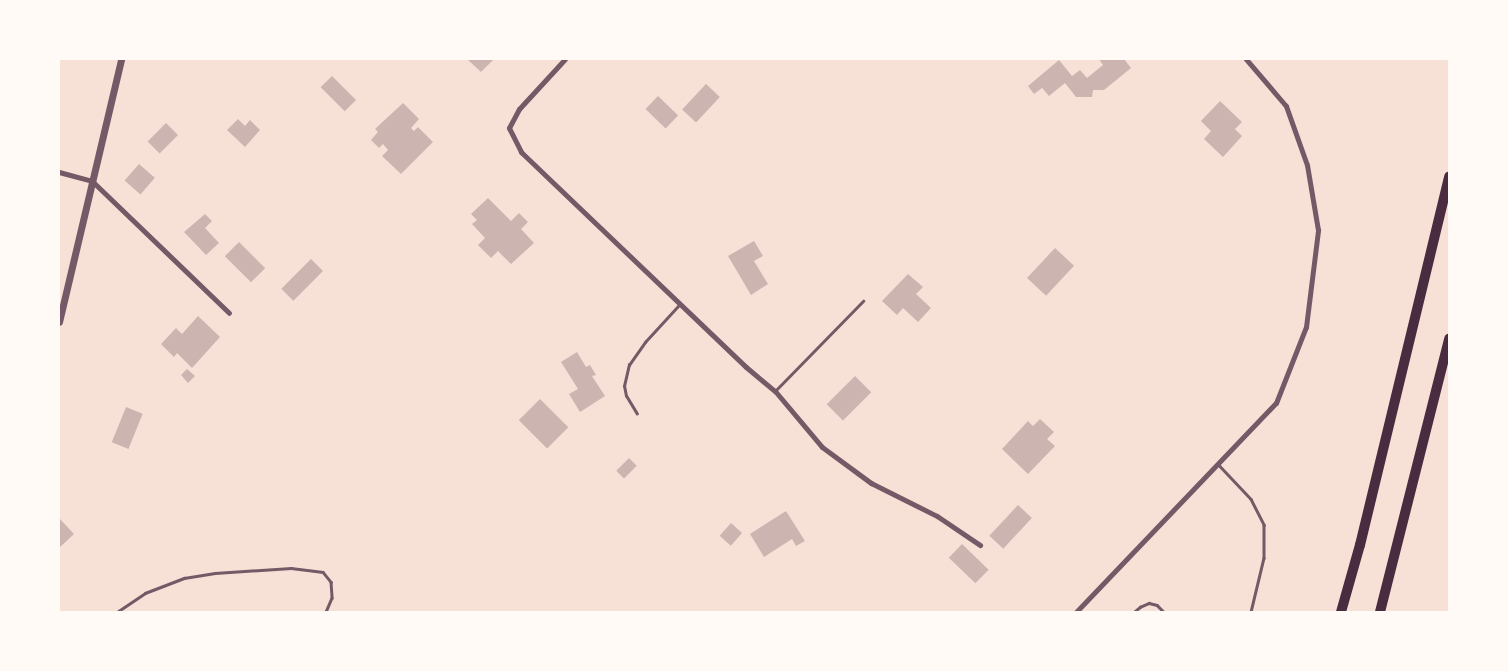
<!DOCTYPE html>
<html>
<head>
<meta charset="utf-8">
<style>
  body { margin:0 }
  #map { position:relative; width:1508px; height:671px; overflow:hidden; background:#f7e1d7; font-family:Overpass,sans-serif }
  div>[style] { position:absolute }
  .building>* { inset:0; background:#ccb4b1; transform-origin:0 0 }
  .service>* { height:2.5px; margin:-1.25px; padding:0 1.25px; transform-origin:1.25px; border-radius:1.25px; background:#755966 }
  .minor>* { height:5px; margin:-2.5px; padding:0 2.5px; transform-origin:2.5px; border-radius:2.5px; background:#755966 }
  .tertiary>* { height:7px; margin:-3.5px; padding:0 3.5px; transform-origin:3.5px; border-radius:3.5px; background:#755966 }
  .motorway>* { height:10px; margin:-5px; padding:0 5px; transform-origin:5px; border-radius:5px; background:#4a2c40 }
  span { translate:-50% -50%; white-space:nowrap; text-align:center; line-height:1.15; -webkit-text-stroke:5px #fffaf5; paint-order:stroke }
  .frame { position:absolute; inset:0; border:60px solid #fffaf5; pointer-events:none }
</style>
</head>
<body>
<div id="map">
  <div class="building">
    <i style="clip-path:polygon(467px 59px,494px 59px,481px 72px)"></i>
    <i style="clip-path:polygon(1099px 59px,1124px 59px,1131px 68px,1104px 90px,1093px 90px,1092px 97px,1076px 97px,1065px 83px,1049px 96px,1042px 88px,1034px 94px,1028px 86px,1059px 60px,1072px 76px,1080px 70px,1087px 78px,1103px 65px)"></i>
    <i style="left:332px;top:76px;width:34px;height:16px;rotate:45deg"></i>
    <i style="left:706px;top:84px;width:19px;height:35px;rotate:43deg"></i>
    <i style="left:658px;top:96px;width:28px;height:18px;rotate:44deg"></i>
    <i style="clip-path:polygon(1220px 101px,1242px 122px,1235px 129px,1242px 136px,1223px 157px,1204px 139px,1211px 131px,1201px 121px)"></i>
    <i style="clip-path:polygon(403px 103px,419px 119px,411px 128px,414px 131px,418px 127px,433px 142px,401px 174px,382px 156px,388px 150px,383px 144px,379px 148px,371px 140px,378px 132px,375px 129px)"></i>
    <i style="clip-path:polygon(238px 119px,245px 126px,250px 120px,260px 130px,245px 147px,227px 130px)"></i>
    <i style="left:166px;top:123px;width:17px;height:26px;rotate:45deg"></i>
    <i style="left:139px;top:164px;width:21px;height:22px;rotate:41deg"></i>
    <i style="clip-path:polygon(488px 198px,511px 221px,519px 213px,528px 222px,521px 229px,534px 243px,511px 264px,498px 251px,491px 258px,478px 245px,485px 238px,472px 224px,477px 220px,471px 214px)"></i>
    <i style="clip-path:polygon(205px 214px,212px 221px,205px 228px,219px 243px,206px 255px,184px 232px)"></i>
    <i style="clip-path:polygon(754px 241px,763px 256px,754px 261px,768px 284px,751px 295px,728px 256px)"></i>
    <i style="left:239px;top:242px;width:37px;height:20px;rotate:45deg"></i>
    <i style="left:1055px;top:248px;width:26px;height:41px;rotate:43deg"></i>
    <i style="left:311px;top:259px;width:17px;height:42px;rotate:45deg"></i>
    <i style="clip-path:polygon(908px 274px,923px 287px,916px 294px,931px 308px,918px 322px,903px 308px,897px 315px,882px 301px)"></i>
    <i style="clip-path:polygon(198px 316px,220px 337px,192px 368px,177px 353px,174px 357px,161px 344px,176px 328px,182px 334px)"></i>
    <i style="clip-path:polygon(577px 352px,586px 367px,590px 365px,596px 375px,592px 376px,605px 396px,580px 412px,569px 394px,578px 389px,561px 362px)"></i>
    <i style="clip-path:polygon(187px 369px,195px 376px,188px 383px,181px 375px)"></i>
    <i style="left:855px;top:376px;width:23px;height:40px;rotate:45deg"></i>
    <i style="left:540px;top:399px;width:40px;height:30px;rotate:45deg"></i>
    <i style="left:126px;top:407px;width:18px;height:38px;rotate:22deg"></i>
    <i style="clip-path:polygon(1040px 419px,1054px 432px,1047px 439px,1055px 446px,1028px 474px,1002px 449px,1028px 421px,1033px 426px)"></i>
    <i style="left:629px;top:458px;width:11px;height:18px;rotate:45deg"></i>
    <i style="left:1018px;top:505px;width:19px;height:42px;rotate:43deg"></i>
    <i style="clip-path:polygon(786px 511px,805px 541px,796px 546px,792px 539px,764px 557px,750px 534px)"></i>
    <i style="clip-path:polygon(59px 518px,74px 534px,59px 548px)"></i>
    <i style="left:731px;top:523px;width:15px;height:17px;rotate:42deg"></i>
    <i style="left:962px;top:544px;width:37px;height:19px;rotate:44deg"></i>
  </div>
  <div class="service">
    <i style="left:775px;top:391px;width:126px;rotate:-45.6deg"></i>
    <i style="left:637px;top:414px;width:21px;rotate:-121deg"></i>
    <i style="left:626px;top:396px;width:10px;rotate:-101deg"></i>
    <i style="left:624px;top:386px;width:22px;rotate:-77deg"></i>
    <i style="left:629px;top:365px;width:28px;rotate:-55deg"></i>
    <i style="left:645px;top:342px;width:50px;rotate:-47.4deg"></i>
    <i style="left:1219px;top:465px;width:47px;rotate:46.7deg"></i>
    <i style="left:1251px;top:499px;width:29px;rotate:63deg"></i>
    <i style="left:1264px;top:525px;width:33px;rotate:90deg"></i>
    <i style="left:1264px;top:558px;width:56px;rotate:103.5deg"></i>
    <i style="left:117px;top:612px;width:34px;rotate:-34deg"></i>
    <i style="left:145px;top:593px;width:42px;rotate:-21deg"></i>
    <i style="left:184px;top:578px;width:31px;rotate:-9deg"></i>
    <i style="left:215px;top:573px;width:76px;rotate:-3.8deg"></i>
    <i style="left:291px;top:568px;width:32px;rotate:7deg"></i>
    <i style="left:323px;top:572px;width:13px;rotate:51deg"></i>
    <i style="left:331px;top:582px;width:16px;rotate:86deg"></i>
    <i style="left:332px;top:598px;width:15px;rotate:113deg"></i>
    <i style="left:1134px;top:612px;width:8px;rotate:-40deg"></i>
    <i style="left:1140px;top:607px;width:10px;rotate:-24deg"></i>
    <i style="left:1149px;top:603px;width:8px;rotate:14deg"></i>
    <i style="left:1157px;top:605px;width:10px;rotate:45deg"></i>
  </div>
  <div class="minor">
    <i style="left:565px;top:59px;width:68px;rotate:132.6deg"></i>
    <i style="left:519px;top:109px;width:21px;rotate:118deg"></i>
    <i style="left:509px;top:128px;width:27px;rotate:63deg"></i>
    <i style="left:521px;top:152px;width:311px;rotate:43.7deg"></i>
    <i style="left:746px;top:367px;width:38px;rotate:40deg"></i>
    <i style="left:775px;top:391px;width:73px;rotate:50deg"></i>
    <i style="left:822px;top:447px;width:61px;rotate:36.3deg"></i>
    <i style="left:871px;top:483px;width:74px;rotate:26.6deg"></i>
    <i style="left:937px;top:516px;width:52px;rotate:34deg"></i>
    <i style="left:59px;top:172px;width:34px;rotate:15deg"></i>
    <i style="left:92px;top:181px;width:190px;rotate:43.9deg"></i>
    <i style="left:1076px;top:612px;width:289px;rotate:-46.3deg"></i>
    <i style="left:1276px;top:403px;width:82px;rotate:-68.5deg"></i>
    <i style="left:1306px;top:327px;width:98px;rotate:-82.9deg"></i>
    <i style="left:1318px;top:230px;width:66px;rotate:-99.6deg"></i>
    <i style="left:1307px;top:165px;width:63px;rotate:-109.6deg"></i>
    <i style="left:1286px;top:106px;width:62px;rotate:-130.4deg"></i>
  </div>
  <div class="tertiary">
    <i style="left:59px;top:322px;width:270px;rotate:-76.7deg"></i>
  </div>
  <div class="motorway">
    <i style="left:1341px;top:612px;width:70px;rotate:-74.2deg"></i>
    <i style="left:1360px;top:545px;width:379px;rotate:-76.4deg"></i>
    <i style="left:1380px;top:612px;width:282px;rotate:-75.8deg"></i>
  </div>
  <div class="frame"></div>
</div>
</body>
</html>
